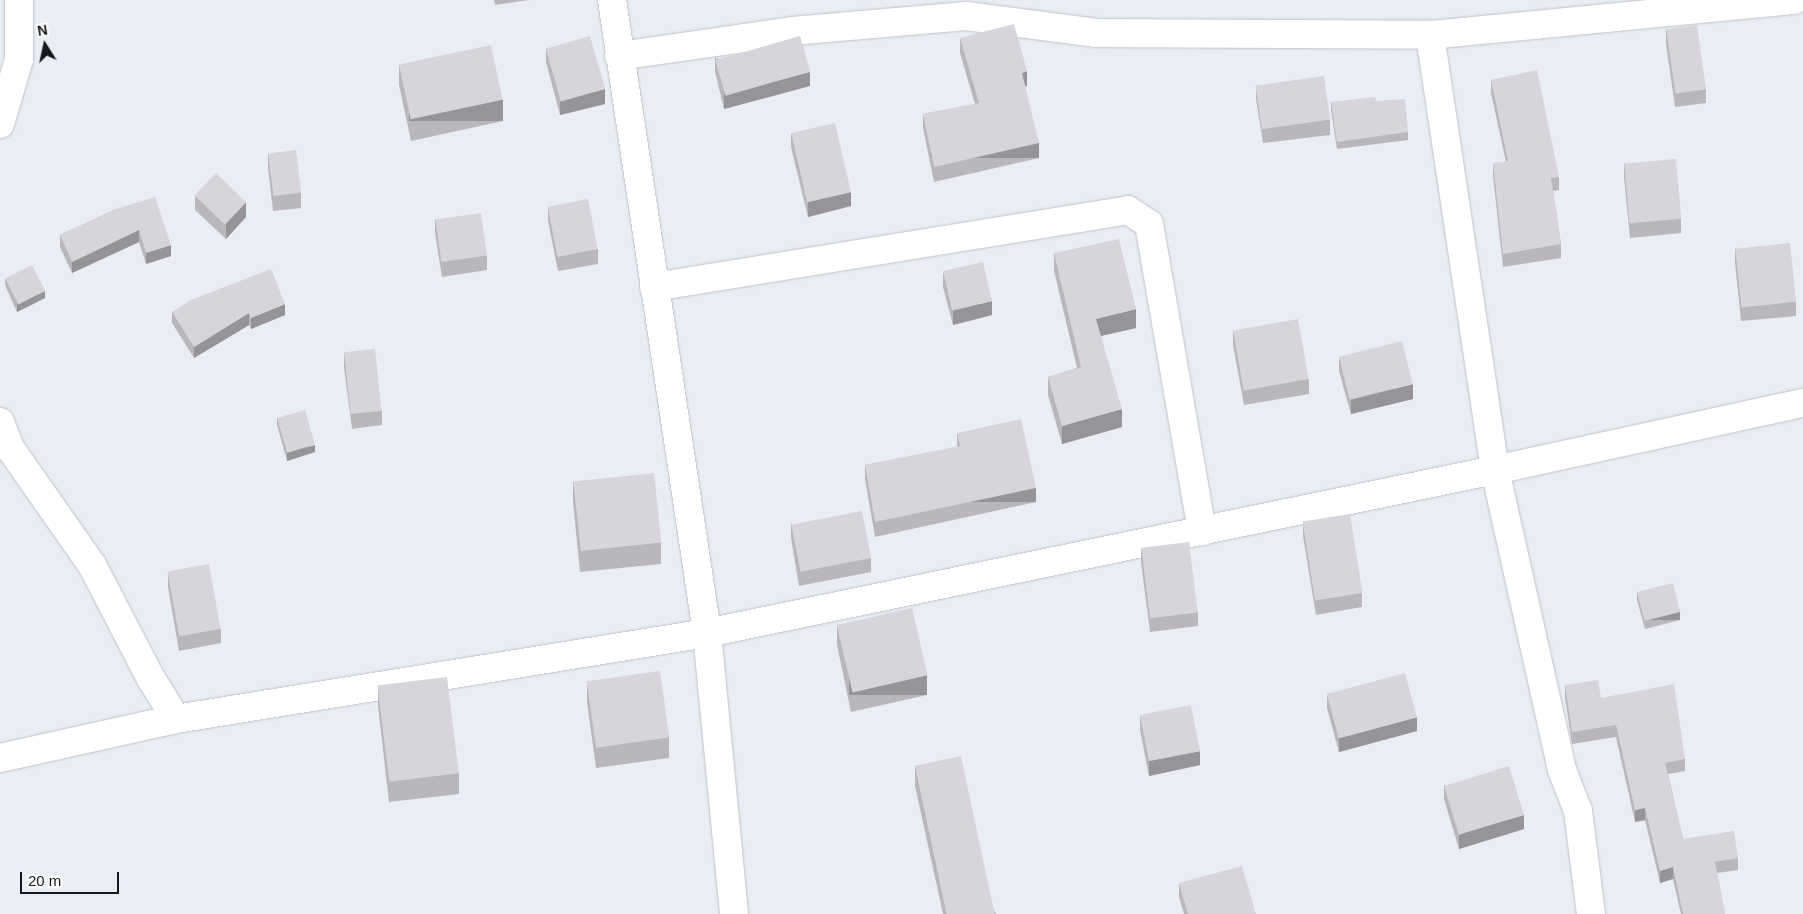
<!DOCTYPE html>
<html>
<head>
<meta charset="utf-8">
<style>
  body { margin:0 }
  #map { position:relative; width:1803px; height:914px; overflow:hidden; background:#e9eef5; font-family:Helvetica,sans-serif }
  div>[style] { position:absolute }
  .roads { filter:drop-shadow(0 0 1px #bdc2c8) drop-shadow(0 0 1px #bdc2c8) }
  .minor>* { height:28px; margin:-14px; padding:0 14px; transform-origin:14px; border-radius:14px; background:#fff }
  .wall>* { inset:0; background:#b9b6bc }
  .shaded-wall>* { inset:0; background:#969499; transform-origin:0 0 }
  .building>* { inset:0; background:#d7d4db; transform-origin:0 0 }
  span { translate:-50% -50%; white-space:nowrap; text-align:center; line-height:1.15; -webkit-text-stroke:5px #fff; paint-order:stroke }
  .north { position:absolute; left:20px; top:20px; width:50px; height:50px; -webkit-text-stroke:4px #fff; paint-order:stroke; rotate:350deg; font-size:14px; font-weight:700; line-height:20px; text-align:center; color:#151719 }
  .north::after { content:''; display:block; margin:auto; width:18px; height:22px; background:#151719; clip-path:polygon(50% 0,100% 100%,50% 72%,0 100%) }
  .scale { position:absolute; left:20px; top:872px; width:99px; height:22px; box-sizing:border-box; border:2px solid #151719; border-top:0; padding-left:6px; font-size:15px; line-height:18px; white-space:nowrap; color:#151719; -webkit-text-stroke:4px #fff; paint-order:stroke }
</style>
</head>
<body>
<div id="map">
  <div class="roads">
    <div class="minor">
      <i style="left:612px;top:0;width:640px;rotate:81.46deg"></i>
      <i style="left:707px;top:633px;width:282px;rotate:84.5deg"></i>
      <i style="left:1430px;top:35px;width:440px;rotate:81.5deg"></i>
      <i style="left:1495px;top:470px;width:307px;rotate:77.4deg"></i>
      <i style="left:1562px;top:770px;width:44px;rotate:68.7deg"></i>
      <i style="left:1578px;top:811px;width:104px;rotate:82.8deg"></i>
      <i style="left:619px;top:56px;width:175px;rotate:-8.2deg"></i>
      <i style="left:792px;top:31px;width:175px;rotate:-4.9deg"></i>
      <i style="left:966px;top:16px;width:132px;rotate:7.4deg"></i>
      <i style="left:1097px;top:33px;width:333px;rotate:0.3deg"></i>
      <i style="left:1430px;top:35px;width:366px;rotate:-5.5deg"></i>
      <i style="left:0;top:124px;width:68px;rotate:-73.7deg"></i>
      <i style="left:19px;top:59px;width:59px;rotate:-90deg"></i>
      <i style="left:654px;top:287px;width:480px;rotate:-9.2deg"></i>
      <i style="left:1128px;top:210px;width:25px;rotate:34deg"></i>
      <i style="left:1149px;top:224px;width:312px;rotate:80.2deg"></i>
      <i style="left:0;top:422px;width:28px;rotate:69deg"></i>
      <i style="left:10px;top:448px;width:143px;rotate:55deg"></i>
      <i style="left:92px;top:565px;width:126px;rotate:62.6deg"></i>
      <i style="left:150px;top:677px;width:49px;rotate:58.2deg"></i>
      <i style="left:0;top:758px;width:180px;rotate:-12.5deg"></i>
      <i style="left:176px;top:719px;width:538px;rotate:-9.2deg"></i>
      <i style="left:707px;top:633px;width:805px;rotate:-11.69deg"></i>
      <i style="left:1495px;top:470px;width:315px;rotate:-12.3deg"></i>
    </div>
  </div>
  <div class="wall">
    <i style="clip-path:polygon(494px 0,529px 0,495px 5px)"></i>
    <i style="clip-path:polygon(1666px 29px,1706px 89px,1706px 103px,1675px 107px,1666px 44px)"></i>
    <i style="clip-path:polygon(960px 38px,1027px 86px,1025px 86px,1039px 158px,934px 182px,923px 128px,923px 114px,975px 104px,960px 53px)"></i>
    <i style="clip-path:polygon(546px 48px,605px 104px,560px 115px,546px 62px)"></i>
    <i style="clip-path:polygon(715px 58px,810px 86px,724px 109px,715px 72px)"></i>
    <i style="clip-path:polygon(399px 65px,503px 121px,411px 141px,399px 85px)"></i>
    <i style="clip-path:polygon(1491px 80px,1559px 177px,1559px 190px,1553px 191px,1561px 244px,1561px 258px,1503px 267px,1493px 176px,1493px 163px,1506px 162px,1491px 93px)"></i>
    <i style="clip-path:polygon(1256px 85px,1330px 120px,1330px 135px,1263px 143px,1256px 99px)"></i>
    <i style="clip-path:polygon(1376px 101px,1408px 132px,1408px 140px,1337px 149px,1331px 110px,1331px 102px)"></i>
    <i style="clip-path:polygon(791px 133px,851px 206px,808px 217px,791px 147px)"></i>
    <i style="clip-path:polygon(268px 154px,301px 193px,301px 208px,273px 211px,268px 168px)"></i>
    <i style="clip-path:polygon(1624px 163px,1681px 219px,1681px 233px,1630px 238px,1624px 177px)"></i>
    <i style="clip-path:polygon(195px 196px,246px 217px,226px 239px,195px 210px)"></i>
    <i style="clip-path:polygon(548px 207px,598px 249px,598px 264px,558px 271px,548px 221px)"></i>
    <i style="clip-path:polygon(116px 209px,171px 256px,146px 264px,139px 242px,72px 273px,60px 247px,60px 235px)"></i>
    <i style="clip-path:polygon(435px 219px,487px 256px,487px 270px,442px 277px,435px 233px)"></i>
    <i style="clip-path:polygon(1735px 248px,1796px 302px,1796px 316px,1741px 321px,1735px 262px)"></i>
    <i style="clip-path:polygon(1054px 253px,1136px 328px,1101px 336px,1122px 427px,1062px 444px,1048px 395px,1048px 377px,1077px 368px,1054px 271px)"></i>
    <i style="clip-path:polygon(943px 272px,992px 315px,953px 325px,943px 287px)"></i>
    <i style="clip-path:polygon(5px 278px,45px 298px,17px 312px,5px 285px)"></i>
    <i style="clip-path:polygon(172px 312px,285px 315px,251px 329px,249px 325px,194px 358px,172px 323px)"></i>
    <i style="clip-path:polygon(1233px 330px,1309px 379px,1309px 394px,1244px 405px,1233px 345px)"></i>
    <i style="clip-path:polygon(344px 353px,382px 411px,382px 425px,352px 429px,344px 367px)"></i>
    <i style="clip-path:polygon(1339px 357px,1413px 399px,1351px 414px,1339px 371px)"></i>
    <i style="clip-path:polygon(277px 417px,315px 452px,287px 461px,277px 425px)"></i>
    <i style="clip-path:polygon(957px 433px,1036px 502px,875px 537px,865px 479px,865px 465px,957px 447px)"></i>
    <i style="clip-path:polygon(573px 481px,661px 543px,661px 564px,580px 572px,573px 502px)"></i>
    <i style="clip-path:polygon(1303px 521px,1362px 593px,1362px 607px,1316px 615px,1303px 536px)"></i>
    <i style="clip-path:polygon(791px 524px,871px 558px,871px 572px,799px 586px,791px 538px)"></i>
    <i style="clip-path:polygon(1141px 548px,1198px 612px,1198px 626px,1150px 632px,1141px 562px)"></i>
    <i style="clip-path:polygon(168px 572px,221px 629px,221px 643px,179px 651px,168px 587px)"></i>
    <i style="clip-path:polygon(1637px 592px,1680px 620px,1645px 629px,1637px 600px)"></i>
    <i style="clip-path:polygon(837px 624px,927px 695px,851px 712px,837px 645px)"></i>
    <i style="clip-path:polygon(587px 681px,669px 737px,669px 758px,596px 768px,587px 702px)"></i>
    <i style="clip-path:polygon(1565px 685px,1601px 698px,1685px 759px,1685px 771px,1668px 774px,1683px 839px,1738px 858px,1738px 870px,1717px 873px,1725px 914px,1681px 914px,1673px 879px,1660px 883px,1645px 820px,1635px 822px,1616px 737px,1572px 744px,1565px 697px)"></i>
    <i style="clip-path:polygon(378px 686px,459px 773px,459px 794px,389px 802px,378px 706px)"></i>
    <i style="clip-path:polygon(1327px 693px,1417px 731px,1339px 752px,1327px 708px)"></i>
    <i style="clip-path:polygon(1140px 716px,1200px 765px,1149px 776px,1140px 730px)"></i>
    <i style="clip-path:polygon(915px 765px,996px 914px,943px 914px,915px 786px)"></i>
    <i style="clip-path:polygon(1444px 785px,1524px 829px,1459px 849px,1444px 799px)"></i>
    <i style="clip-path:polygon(1179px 883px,1256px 914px,1184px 914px,1179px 897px)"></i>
  </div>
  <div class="shaded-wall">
    <i style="clip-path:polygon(1027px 71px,1027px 86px,1022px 87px,1022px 73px)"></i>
    <i style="clip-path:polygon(810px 72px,810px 86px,724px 109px,724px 94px)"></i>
    <i style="clip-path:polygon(605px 89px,605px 104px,560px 115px,560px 101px)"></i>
    <i style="left:503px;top:100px;width:21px;height:94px;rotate:90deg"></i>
    <i style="left:1039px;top:143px;width:15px;height:108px;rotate:90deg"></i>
    <i style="clip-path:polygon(851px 192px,851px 206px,808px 217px,808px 202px)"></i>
    <i style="clip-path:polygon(246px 202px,246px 217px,226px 239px,226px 224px)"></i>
    <i style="clip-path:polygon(139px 230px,139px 242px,72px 273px,72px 262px)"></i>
    <i style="clip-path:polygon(171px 245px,171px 256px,146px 264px,146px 253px)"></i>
    <i style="clip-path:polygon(45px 291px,45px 298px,17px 312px,17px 304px)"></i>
    <i style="clip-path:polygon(992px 301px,992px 315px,953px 325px,953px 311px)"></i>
    <i style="clip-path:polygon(285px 304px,285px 315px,251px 329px,251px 318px)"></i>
    <i style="clip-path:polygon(1136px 309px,1136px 328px,1096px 337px,1096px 319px)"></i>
    <i style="clip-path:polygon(249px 313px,249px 325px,194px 358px,194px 347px)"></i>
    <i style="clip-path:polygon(1413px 384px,1413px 399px,1351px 414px,1351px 400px)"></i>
    <i style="clip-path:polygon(1122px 409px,1122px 427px,1062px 444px,1062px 426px)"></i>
    <i style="clip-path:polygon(315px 445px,315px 452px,287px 461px,287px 453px)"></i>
    <i style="left:1036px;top:488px;width:14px;height:165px;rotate:90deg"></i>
    <i style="left:1680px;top:612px;width:8px;height:36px;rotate:90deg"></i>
    <i style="left:927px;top:675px;width:20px;height:78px;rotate:90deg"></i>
    <i style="clip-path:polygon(1417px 717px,1417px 731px,1339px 752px,1339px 737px)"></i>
    <i style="clip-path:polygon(1200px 751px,1200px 765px,1149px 776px,1149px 761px)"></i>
    <i style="clip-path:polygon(1645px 808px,1645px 820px,1635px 822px,1635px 810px)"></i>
    <i style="clip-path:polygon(1524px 815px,1524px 829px,1459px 849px,1459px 834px)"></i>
    <i style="clip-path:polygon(1673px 867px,1673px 879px,1660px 883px,1660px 871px)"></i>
  </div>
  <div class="building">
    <i style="clip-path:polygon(1014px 24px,1027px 71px,1022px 73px,1039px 143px,934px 167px,923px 114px,979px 103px,960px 38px)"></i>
    <i style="left:1697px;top:25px;width:65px;height:31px;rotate:82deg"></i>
    <i style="left:590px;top:36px;width:55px;height:46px;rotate:74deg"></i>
    <i style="left:800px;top:36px;width:37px;height:88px;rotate:74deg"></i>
    <i style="left:491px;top:45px;width:56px;height:94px;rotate:78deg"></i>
    <i style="clip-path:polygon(1537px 70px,1559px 177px,1551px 178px,1561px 244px,1503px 254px,1493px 163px,1508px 161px,1491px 80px)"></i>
    <i style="left:1324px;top:76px;width:44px;height:69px;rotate:82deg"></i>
    <i style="clip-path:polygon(1375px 97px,1376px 101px,1405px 99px,1408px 132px,1337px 142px,1331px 102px)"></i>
    <i style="left:835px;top:123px;width:71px;height:45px;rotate:77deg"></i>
    <i style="left:296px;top:150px;width:43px;height:28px;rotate:83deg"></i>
    <i style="left:1676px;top:159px;width:60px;height:52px;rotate:85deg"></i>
    <i style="left:216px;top:173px;width:42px;height:31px;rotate:44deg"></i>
    <i style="clip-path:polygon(155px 197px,171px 245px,146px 253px,139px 230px,72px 262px,60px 235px,116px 209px)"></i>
    <i style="left:588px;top:199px;width:51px;height:41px;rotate:79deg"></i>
    <i style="left:481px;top:213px;width:43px;height:46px;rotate:82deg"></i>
    <i style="clip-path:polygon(1119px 239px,1136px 309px,1096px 319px,1122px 409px,1062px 426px,1048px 377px,1081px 367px,1054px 253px)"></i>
    <i style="left:1790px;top:243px;width:59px;height:55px;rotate:84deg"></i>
    <i style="left:983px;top:262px;width:40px;height:41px;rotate:77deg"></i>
    <i style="left:32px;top:265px;width:29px;height:30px;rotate:63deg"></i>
    <i style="clip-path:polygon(271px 269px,285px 304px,251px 318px,249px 313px,194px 347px,172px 312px,191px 300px)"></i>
    <i style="left:1298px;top:319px;width:61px;height:66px;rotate:80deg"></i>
    <i style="left:1402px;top:341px;width:44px;height:65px;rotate:76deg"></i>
    <i style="left:375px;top:349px;width:62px;height:31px;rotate:84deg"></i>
    <i style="left:305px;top:410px;width:36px;height:29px;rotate:74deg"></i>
    <i style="clip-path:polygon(1021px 419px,1036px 488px,875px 522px,865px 465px,960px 446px,957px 433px)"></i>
    <i style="left:654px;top:473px;width:70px;height:81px;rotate:84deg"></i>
    <i style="left:862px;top:511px;width:48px;height:72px;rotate:79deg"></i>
    <i style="left:1350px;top:514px;width:80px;height:48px;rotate:81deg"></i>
    <i style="left:1189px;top:542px;width:71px;height:48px;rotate:83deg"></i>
    <i style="left:209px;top:564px;width:66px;height:42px;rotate:80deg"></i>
    <i style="left:1673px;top:583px;width:30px;height:37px;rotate:76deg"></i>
    <i style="left:912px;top:608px;width:69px;height:77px;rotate:77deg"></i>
    <i style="left:660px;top:671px;width:67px;height:74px;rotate:82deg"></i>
    <i style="left:1405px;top:673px;width:46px;height:81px;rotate:75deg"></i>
    <i style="left:447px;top:677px;width:97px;height:70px;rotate:83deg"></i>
    <i style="clip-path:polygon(1598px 680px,1601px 698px,1674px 684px,1685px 759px,1665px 763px,1683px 839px,1734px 831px,1738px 858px,1715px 862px,1725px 914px,1683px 914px,1673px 867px,1660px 871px,1645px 808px,1635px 810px,1616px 725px,1572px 732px,1565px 685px)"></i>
    <i style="left:1191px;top:705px;width:47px;height:52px;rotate:79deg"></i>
    <i style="left:961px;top:756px;width:162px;height:47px;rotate:78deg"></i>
    <i style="left:1509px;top:766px;width:51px;height:68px;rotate:73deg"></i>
    <i style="clip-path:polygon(1242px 866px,1256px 914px,1188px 914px,1179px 883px)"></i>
  </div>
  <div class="north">N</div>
  <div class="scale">20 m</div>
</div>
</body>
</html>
